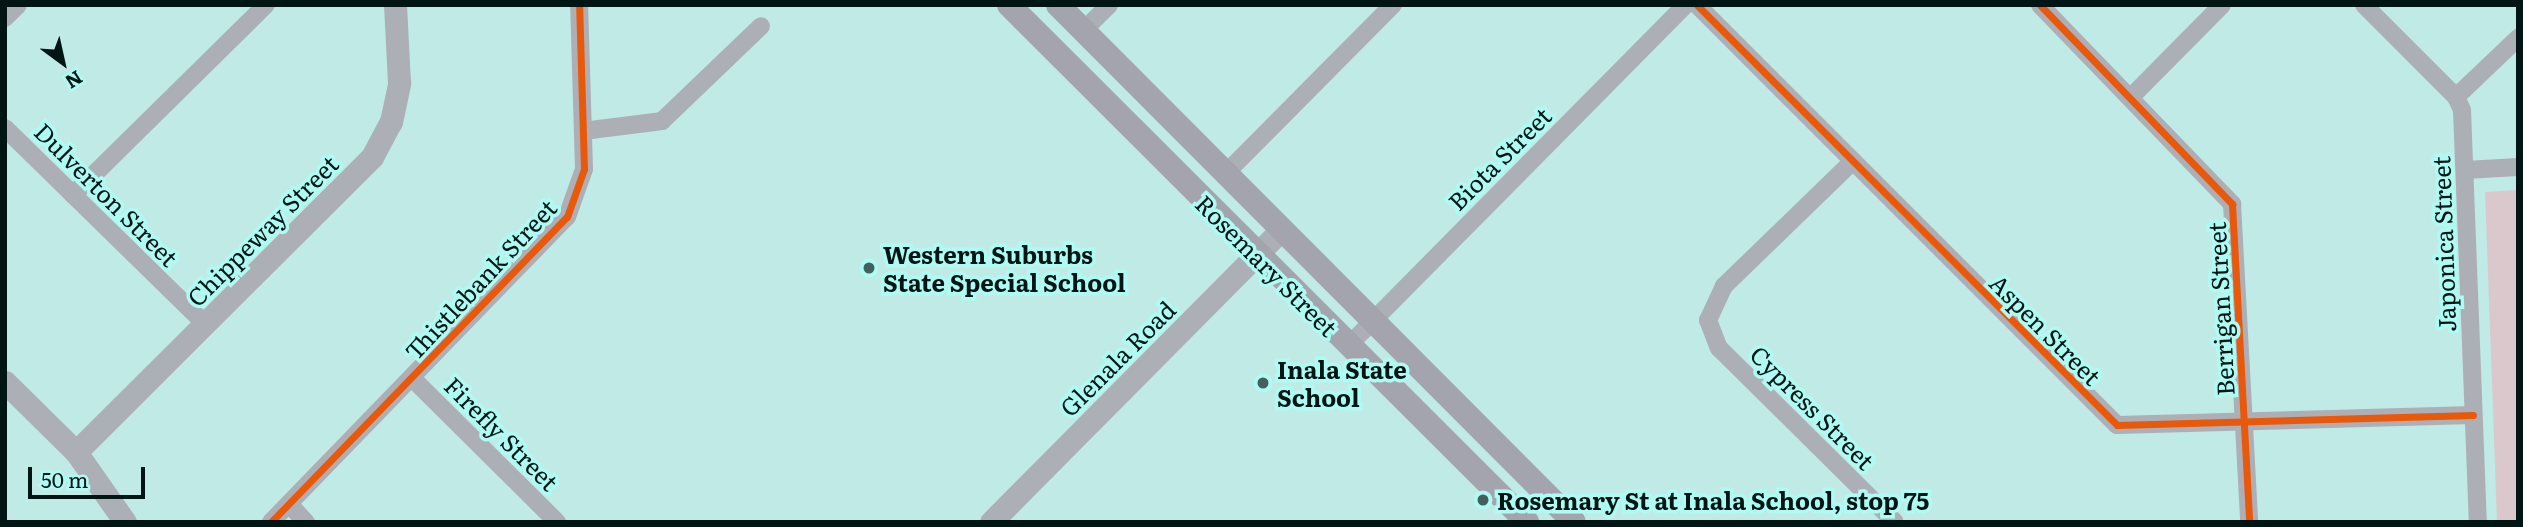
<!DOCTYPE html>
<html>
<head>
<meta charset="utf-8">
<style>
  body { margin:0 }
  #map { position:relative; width:2523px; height:527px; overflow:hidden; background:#c0eae6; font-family:Literata,serif }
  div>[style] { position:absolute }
  .green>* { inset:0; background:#dbc8cc }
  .minor>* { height:18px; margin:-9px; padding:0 9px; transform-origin:9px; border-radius:9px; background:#adafb7 }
  .tertiary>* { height:23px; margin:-11.5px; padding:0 11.5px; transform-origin:11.5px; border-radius:11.5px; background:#adafb7 }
  .secondary>* { height:24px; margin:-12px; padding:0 12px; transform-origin:12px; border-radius:12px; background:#a3a4ad }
  .cycleway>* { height:7px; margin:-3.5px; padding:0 3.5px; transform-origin:3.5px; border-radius:3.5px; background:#e8590c }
  .dots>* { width:19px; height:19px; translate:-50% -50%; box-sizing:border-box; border:4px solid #affbf4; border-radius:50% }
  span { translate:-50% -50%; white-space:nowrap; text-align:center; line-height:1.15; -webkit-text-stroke:7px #affbf4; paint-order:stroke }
  .street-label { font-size:24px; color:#011614 }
  .poi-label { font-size:24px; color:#011614; font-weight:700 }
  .left { translate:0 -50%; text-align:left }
  .frame { position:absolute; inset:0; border:7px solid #011614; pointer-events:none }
  .north { position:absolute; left:28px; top:28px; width:70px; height:70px; -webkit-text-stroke:5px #affbf4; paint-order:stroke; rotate:147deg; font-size:19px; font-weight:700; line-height:28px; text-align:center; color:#011614 }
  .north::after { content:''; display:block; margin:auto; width:24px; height:32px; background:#011614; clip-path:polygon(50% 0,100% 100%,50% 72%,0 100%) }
  .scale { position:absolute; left:28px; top:467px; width:117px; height:32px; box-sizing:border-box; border:4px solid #011614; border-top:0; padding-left:9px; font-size:21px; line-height:24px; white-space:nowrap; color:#011614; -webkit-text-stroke:5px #affbf4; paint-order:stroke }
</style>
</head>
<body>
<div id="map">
  <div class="green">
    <i style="clip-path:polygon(2518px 190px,2518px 522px,2497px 522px,2485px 192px)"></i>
  </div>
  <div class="minor">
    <i style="left:1697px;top:5px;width:594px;rotate:45deg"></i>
    <i style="left:2117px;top:425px;width:356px;rotate:-1.6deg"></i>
    <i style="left:2040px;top:5px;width:277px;rotate:46deg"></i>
    <i style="left:2232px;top:204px;width:318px;rotate:86.9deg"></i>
    <i style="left:2364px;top:5px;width:130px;rotate:45deg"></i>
    <i style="left:2456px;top:97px;width:14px;rotate:65deg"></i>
    <i style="left:2462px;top:110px;width:412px;rotate:87.8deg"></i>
    <i style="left:5px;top:18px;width:18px;rotate:-45deg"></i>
    <i style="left:1083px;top:31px;width:37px;rotate:-45deg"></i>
    <i style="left:2131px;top:97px;width:129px;rotate:-45.3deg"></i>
    <i style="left:2456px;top:97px;width:86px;rotate:-43.6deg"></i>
    <i style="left:5px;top:128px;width:280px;rotate:44.4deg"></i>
    <i style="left:583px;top:131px;width:80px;rotate:-7.2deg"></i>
    <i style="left:662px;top:121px;width:137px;rotate:-43.8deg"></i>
    <i style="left:1853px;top:161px;width:180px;rotate:135.9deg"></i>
    <i style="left:1724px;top:286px;width:38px;rotate:115deg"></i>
    <i style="left:1708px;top:320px;width:30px;rotate:69deg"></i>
    <i style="left:1719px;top:348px;width:247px;rotate:44.7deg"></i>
    <i style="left:2466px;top:170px;width:52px;rotate:-3.3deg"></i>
    <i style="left:1224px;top:175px;width:240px;rotate:-45.2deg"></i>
    <i style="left:73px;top:195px;width:271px;rotate:-44.6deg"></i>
    <i style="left:1349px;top:345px;width:478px;rotate:-45.3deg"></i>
    <i style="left:413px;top:379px;width:203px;rotate:44.8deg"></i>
    <i style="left:289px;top:504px;width:25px;rotate:47deg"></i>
    <i style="left:271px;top:522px;width:425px;rotate:-45.9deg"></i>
    <i style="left:567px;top:217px;width:51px;rotate:-70.5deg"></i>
    <i style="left:584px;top:169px;width:164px;rotate:-91.7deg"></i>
  </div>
  <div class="tertiary">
    <i style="left:5px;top:382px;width:100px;rotate:44.6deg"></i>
    <i style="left:76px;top:452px;width:85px;rotate:55deg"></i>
    <i style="left:76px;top:452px;width:418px;rotate:-44.9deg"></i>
    <i style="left:372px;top:157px;width:40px;rotate:-62deg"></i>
    <i style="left:391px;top:122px;width:40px;rotate:-78deg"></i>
    <i style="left:399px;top:83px;width:78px;rotate:-92.9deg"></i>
    <i style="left:991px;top:522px;width:410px;rotate:-45.2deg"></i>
  </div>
  <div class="secondary">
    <i style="left:1009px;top:5px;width:732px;rotate:44.94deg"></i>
    <i style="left:1058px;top:5px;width:730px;rotate:45.06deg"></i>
  </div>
  <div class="cycleway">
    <i style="left:1697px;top:5px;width:594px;rotate:45deg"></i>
    <i style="left:2117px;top:425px;width:356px;rotate:-1.6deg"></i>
    <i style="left:2040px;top:5px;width:277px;rotate:46deg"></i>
    <i style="left:2232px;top:204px;width:318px;rotate:86.9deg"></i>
    <i style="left:271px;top:522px;width:425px;rotate:-45.9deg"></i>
    <i style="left:567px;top:217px;width:51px;rotate:-70.5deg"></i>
    <i style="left:584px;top:169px;width:164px;rotate:-91.7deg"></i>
  </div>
  <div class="dots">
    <i style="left:869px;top:268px;background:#44605e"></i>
    <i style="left:1263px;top:383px;background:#44605e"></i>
    <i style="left:1483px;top:500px;background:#44605e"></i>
  </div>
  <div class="street-label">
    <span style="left:1499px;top:158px;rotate:-45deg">Biota Street</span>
    <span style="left:107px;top:194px;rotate:45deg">Dulverton Street</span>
    <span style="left:262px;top:230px;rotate:-45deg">Chippeway Street</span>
    <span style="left:2443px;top:244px;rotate:-92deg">Japonica Street</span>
    <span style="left:1267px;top:265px;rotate:45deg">Rosemary Street</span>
    <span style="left:480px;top:279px;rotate:-47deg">Thistlebank Street</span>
    <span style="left:2220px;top:309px;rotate:-93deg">Berrigan Street</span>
    <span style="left:2046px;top:329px;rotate:45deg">Aspen Street</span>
    <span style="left:1117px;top:358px;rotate:-45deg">Glenala Road</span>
    <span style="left:1813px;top:407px;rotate:45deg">Cypress Street</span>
    <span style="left:502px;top:433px;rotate:45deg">Firefly Street</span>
  </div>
  <div class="poi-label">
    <span class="left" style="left:883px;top:268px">Western Suburbs<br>State Special School</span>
    <span class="left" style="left:1277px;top:383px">Inala State<br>School</span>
    <span class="left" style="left:1497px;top:500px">Rosemary St at Inala School, stop 75</span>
  </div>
  <div class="frame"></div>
  <div class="north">N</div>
  <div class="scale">50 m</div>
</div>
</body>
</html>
